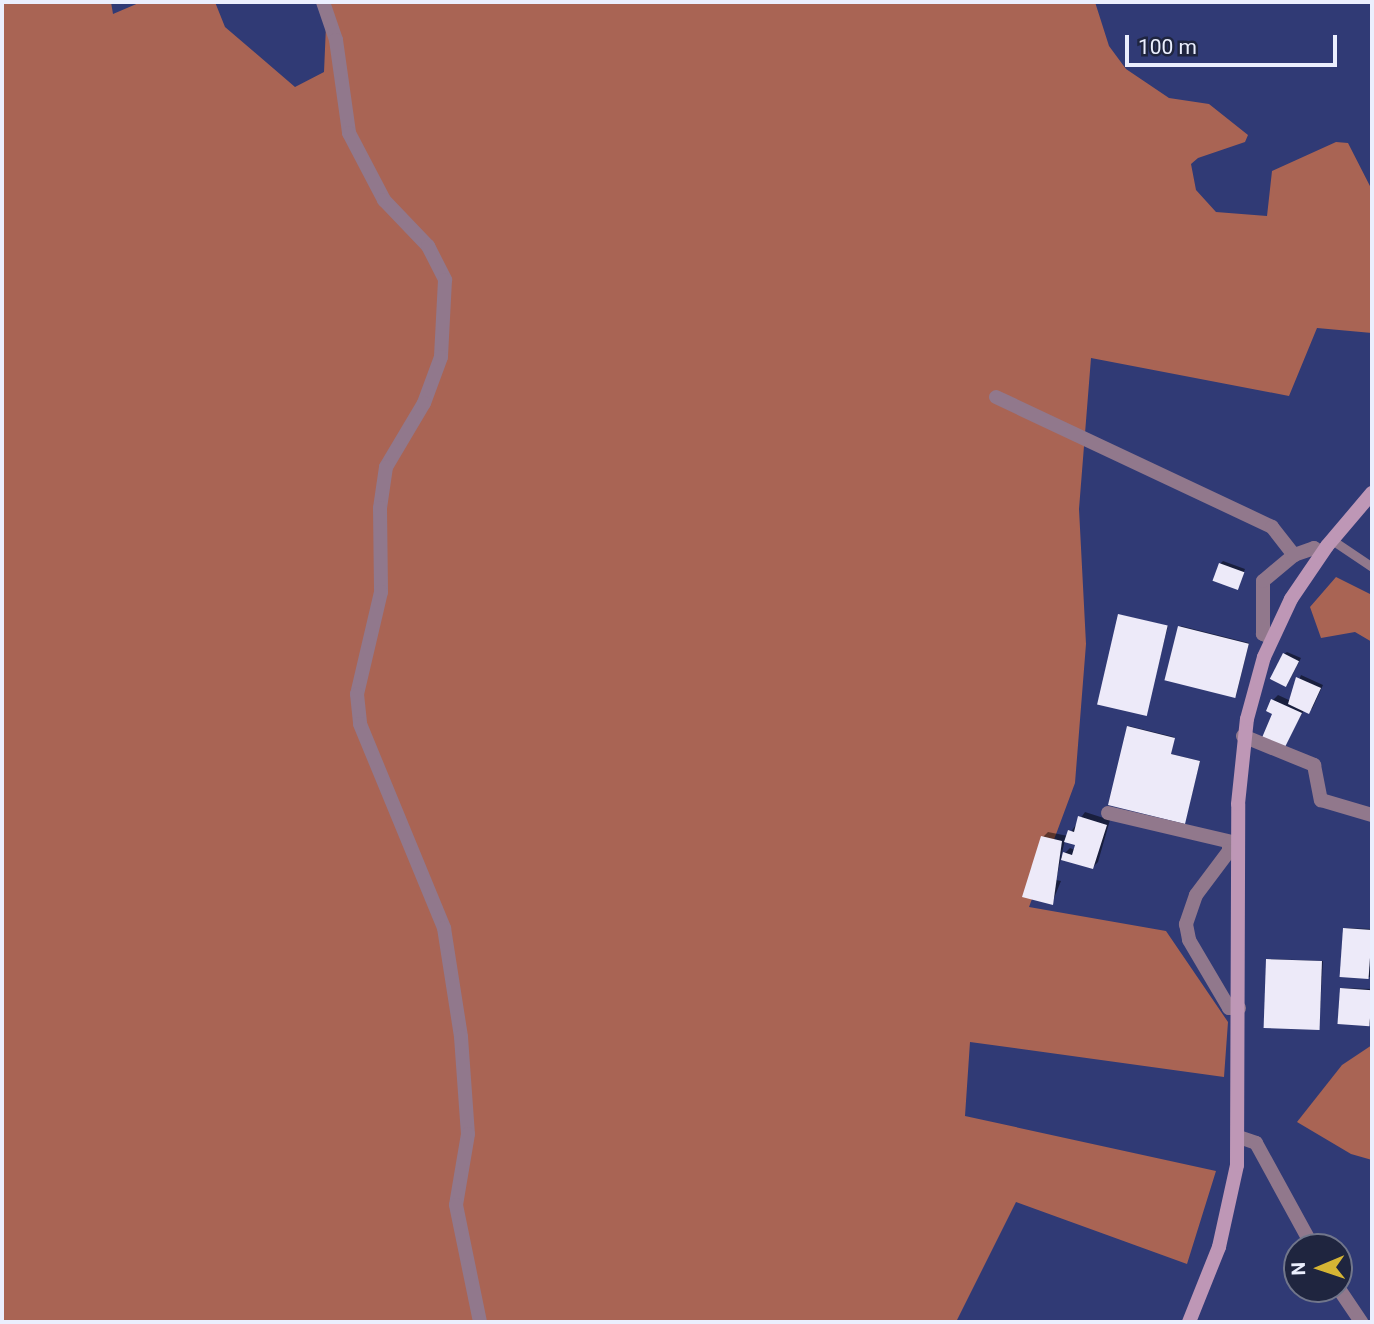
<!DOCTYPE html>
<html>
<head>
<meta charset="utf-8">
<style>
  body { margin:0 }
  #map { position:relative; width:1374px; height:1324px; overflow:hidden; background:#303a75; font-family:Roboto,sans-serif }
  div>[style] { position:absolute }
  .forest>* { inset:0; background:#a96454 }
  .shadow>* { inset:0; background:#0007; transform-origin:0 0 }
  .building>* { inset:0; background:#edeaf9; transform-origin:0 0 }
  .lane>* { height:9px; margin:-4.5px; padding:0 4.5px; transform-origin:4.5px; border-radius:4.5px; background:#91788c }
  .street>* { height:14px; margin:-7px; padding:0 7px; transform-origin:7px; border-radius:7px; background:#91788c }
  .secondary>* { height:14px; margin:-7px; padding:0 7px; transform-origin:7px; border-radius:7px; background:#be97b6 }
  span { translate:-50% -50%; white-space:nowrap; text-align:center; line-height:1.15; -webkit-text-stroke:7px #1f253f; paint-order:stroke }
  .frame { position:absolute; inset:0; border:4px solid #ebeffe; pointer-events:none }
  .north { position:absolute; left:1283px; top:1233px; width:70px; height:70px; box-sizing:border-box; background:#1f253f; border:2px solid #71768b; border-radius:50%; rotate:268deg; font-size:19px; font-weight:700; line-height:28px; text-align:center; color:#ebeffe }
  .north::after { content:''; display:block; margin:auto; width:24px; height:32px; background:#d6b534; clip-path:polygon(50% 0,100% 100%,50% 72%,0 100%) }
  .scale { position:absolute; left:1125px; top:35px; width:212px; height:32px; box-sizing:border-box; border:4px solid #ebeffe; border-top:0; padding-left:9px; font-size:21px; line-height:24px; white-space:nowrap; color:#ebeffe; -webkit-text-stroke:5px #1f253f; paint-order:stroke }
</style>
</head>
<body>
<div id="map">
  <div class="forest">
    <i style="clip-path:polygon(2px 2px,111px 2px,113px 14px,141px 2px,215px 2px,225px 27px,295px 87px,324px 72px,327px 2px,1095px 2px,1109px 46px,1126px 69px,1169px 98px,1209px 104px,1248px 135px,1245px 142px,1198px 158px,1191px 164px,1196px 190px,1216px 212px,1267px 216px,1272px 171px,1336px 142px,1348px 143px,1372px 190px,1372px 333px,1317px 328px,1289px 396px,1091px 358px,1079px 509px,1086px 644px,1075px 783px,1029px 907px,1166px 931px,1228px 1022px,1224px 1077px,970px 1042px,965px 1116px,1216px 1171px,1187px 1264px,1016px 1202px,956px 1322px,2px 1322px)"></i>
    <i style="clip-path:polygon(1336px 577px,1372px 595px,1372px 642px,1355px 632px,1321px 638px,1310px 607px)"></i>
    <i style="clip-path:polygon(1372px 1045px,1372px 1160px,1351px 1154px,1297px 1122px,1342px 1065px)"></i>
  </div>
  <div class="shadow">
    <i style="clip-path:polygon(1223px 561px,1245px 569px,1237px 588px,1220px 564px)"></i>
    <i style="clip-path:polygon(1120px 615px,1168px 626px,1146px 713px)"></i>
    <i style="clip-path:polygon(1181px 626px,1249px 643px,1236px 696px,1180px 627px)"></i>
    <i style="clip-path:polygon(1287px 652px,1301px 658px,1287px 685px,1284px 654px)"></i>
    <i style="clip-path:polygon(1301px 675px,1323px 685px,1312px 709px,1304px 710px,1283px 747px,1273px 700px,1278px 695px,1291px 701px)"></i>
    <i style="clip-path:polygon(1129px 726px,1174px 737px,1171px 754px,1200px 761px,1185px 821px)"></i>
    <i style="clip-path:polygon(evenodd,1085px 812px,1110px 820px,1098px 862px,1093px 867px,1061px 858px,1056px 880px,1061px 881px,1052px 903px,1043px 837px,1048px 832px,1068px 836px,1085px 812px,1065px 840px,1077px 844px,1075px 850px,1070px 848px,1061px 857px,1065px 840px)"></i>
    <i style="left:1346px;top:928px;width:26px;height:48px;rotate:2deg"></i>
    <i style="clip-path:polygon(1269px 959px,1323px 961px,1319px 1028px,1268px 960px)"></i>
    <i style="left:1342px;top:988px;width:30px;height:35px;rotate:2deg"></i>
  </div>
  <div class="building">
    <i style="left:1219px;top:563px;width:27px;height:19px;rotate:20deg"></i>
    <i style="left:1118px;top:614px;width:51px;height:93px;rotate:13deg"></i>
    <i style="left:1178px;top:626px;width:73px;height:56px;rotate:14deg"></i>
    <i style="left:1283px;top:653px;width:18px;height:29px;rotate:27deg"></i>
    <i style="clip-path:polygon(1296px 677px,1321px 688px,1309px 714px,1288px 704px)"></i>
    <i style="clip-path:polygon(1271px 699px,1302px 713px,1284px 749px,1261px 740px,1272px 714px,1266px 711px)"></i>
    <i style="clip-path:polygon(1127px 726px,1175px 738px,1171px 754px,1200px 761px,1185px 824px,1108px 805px)"></i>
    <i style="clip-path:polygon(1078px 816px,1107px 825px,1093px 869px,1061px 860px,1063px 852px,1072px 855px,1075px 845px,1064px 842px,1068px 830px,1074px 832px)"></i>
    <i style="clip-path:polygon(1041px 836px,1062px 841px,1053px 905px,1022px 897px)"></i>
    <i style="left:1343px;top:928px;width:29px;height:49px;rotate:4deg"></i>
    <i style="left:1266px;top:959px;width:56px;height:69px;rotate:2deg"></i>
    <i style="left:1340px;top:988px;width:32px;height:36px;rotate:4deg"></i>
  </div>
  <div class="lane">
    <i style="left:1332px;top:540px;width:48px;rotate:34deg"></i>
  </div>
  <div class="street">
    <i style="left:323px;top:2px;width:40px;rotate:71.1deg"></i>
    <i style="left:336px;top:40px;width:94px;rotate:82deg"></i>
    <i style="left:349px;top:133px;width:76px;rotate:62.4deg"></i>
    <i style="left:384px;top:200px;width:64px;rotate:46.3deg"></i>
    <i style="left:428px;top:246px;width:38px;rotate:63deg"></i>
    <i style="left:445px;top:280px;width:77px;rotate:93deg"></i>
    <i style="left:441px;top:357px;width:49px;rotate:110.3deg"></i>
    <i style="left:424px;top:403px;width:74px;rotate:120.7deg"></i>
    <i style="left:386px;top:467px;width:41px;rotate:98.3deg"></i>
    <i style="left:380px;top:508px;width:84px;rotate:89.3deg"></i>
    <i style="left:381px;top:592px;width:105px;rotate:103.2deg"></i>
    <i style="left:357px;top:694px;width:30px;rotate:84deg"></i>
    <i style="left:360px;top:724px;width:221px;rotate:67.6deg"></i>
    <i style="left:444px;top:928px;width:110px;rotate:81.1deg"></i>
    <i style="left:461px;top:1037px;width:97px;rotate:85.9deg"></i>
    <i style="left:468px;top:1134px;width:72px;rotate:99.6deg"></i>
    <i style="left:456px;top:1205px;width:119px;rotate:78.4deg"></i>
    <i style="left:996px;top:397px;width:305px;rotate:25.2deg"></i>
    <i style="left:1272px;top:527px;width:36px;rotate:52deg"></i>
    <i style="left:1272px;top:638px;width:10px;rotate:-156deg"></i>
    <i style="left:1263px;top:634px;width:53px;rotate:-90deg"></i>
    <i style="left:1263px;top:581px;width:40px;rotate:-40deg"></i>
    <i style="left:1294px;top:555px;width:21px;rotate:-19deg"></i>
    <i style="left:1314px;top:548px;width:9px;rotate:36deg"></i>
    <i style="left:1243px;top:736px;width:77px;rotate:22.2deg"></i>
    <i style="left:1314px;top:765px;width:36px;rotate:79deg"></i>
    <i style="left:1321px;top:800px;width:53px;rotate:16.4deg"></i>
    <i style="left:1108px;top:813px;width:131px;rotate:13.2deg"></i>
    <i style="left:1229px;top:843px;width:8px;rotate:90deg"></i>
    <i style="left:1229px;top:851px;width:55px;rotate:126.9deg"></i>
    <i style="left:1196px;top:895px;width:31px;rotate:109deg"></i>
    <i style="left:1186px;top:924px;width:16px;rotate:79deg"></i>
    <i style="left:1189px;top:940px;width:79px;rotate:59.5deg"></i>
    <i style="left:1229px;top:1008px;width:10px"></i>
    <i style="left:1239px;top:1137px;width:18px;rotate:19deg"></i>
    <i style="left:1256px;top:1143px;width:119px;rotate:61.3deg"></i>
    <i style="left:1339px;top:1289px;width:40px;rotate:56deg"></i>
  </div>
  <div class="secondary">
    <i style="left:1189px;top:1322px;width:81px;rotate:-68.2deg"></i>
    <i style="left:1219px;top:1247px;width:84px;rotate:-77.6deg"></i>
    <i style="left:1237px;top:1165px;width:361px;rotate:-89.8deg"></i>
    <i style="left:1238px;top:804px;width:85px;rotate:-84deg"></i>
    <i style="left:1247px;top:719px;width:64px;rotate:-74.7deg"></i>
    <i style="left:1264px;top:657px;width:64px;rotate:-65deg"></i>
    <i style="left:1291px;top:599px;width:64px;rotate:-55.8deg"></i>
    <i style="left:1327px;top:546px;width:70px;rotate:-49.7deg"></i>
  </div>
  <div class="frame"></div>
  <div class="north">N</div>
  <div class="scale">100 m</div>
</div>
</body>
</html>
